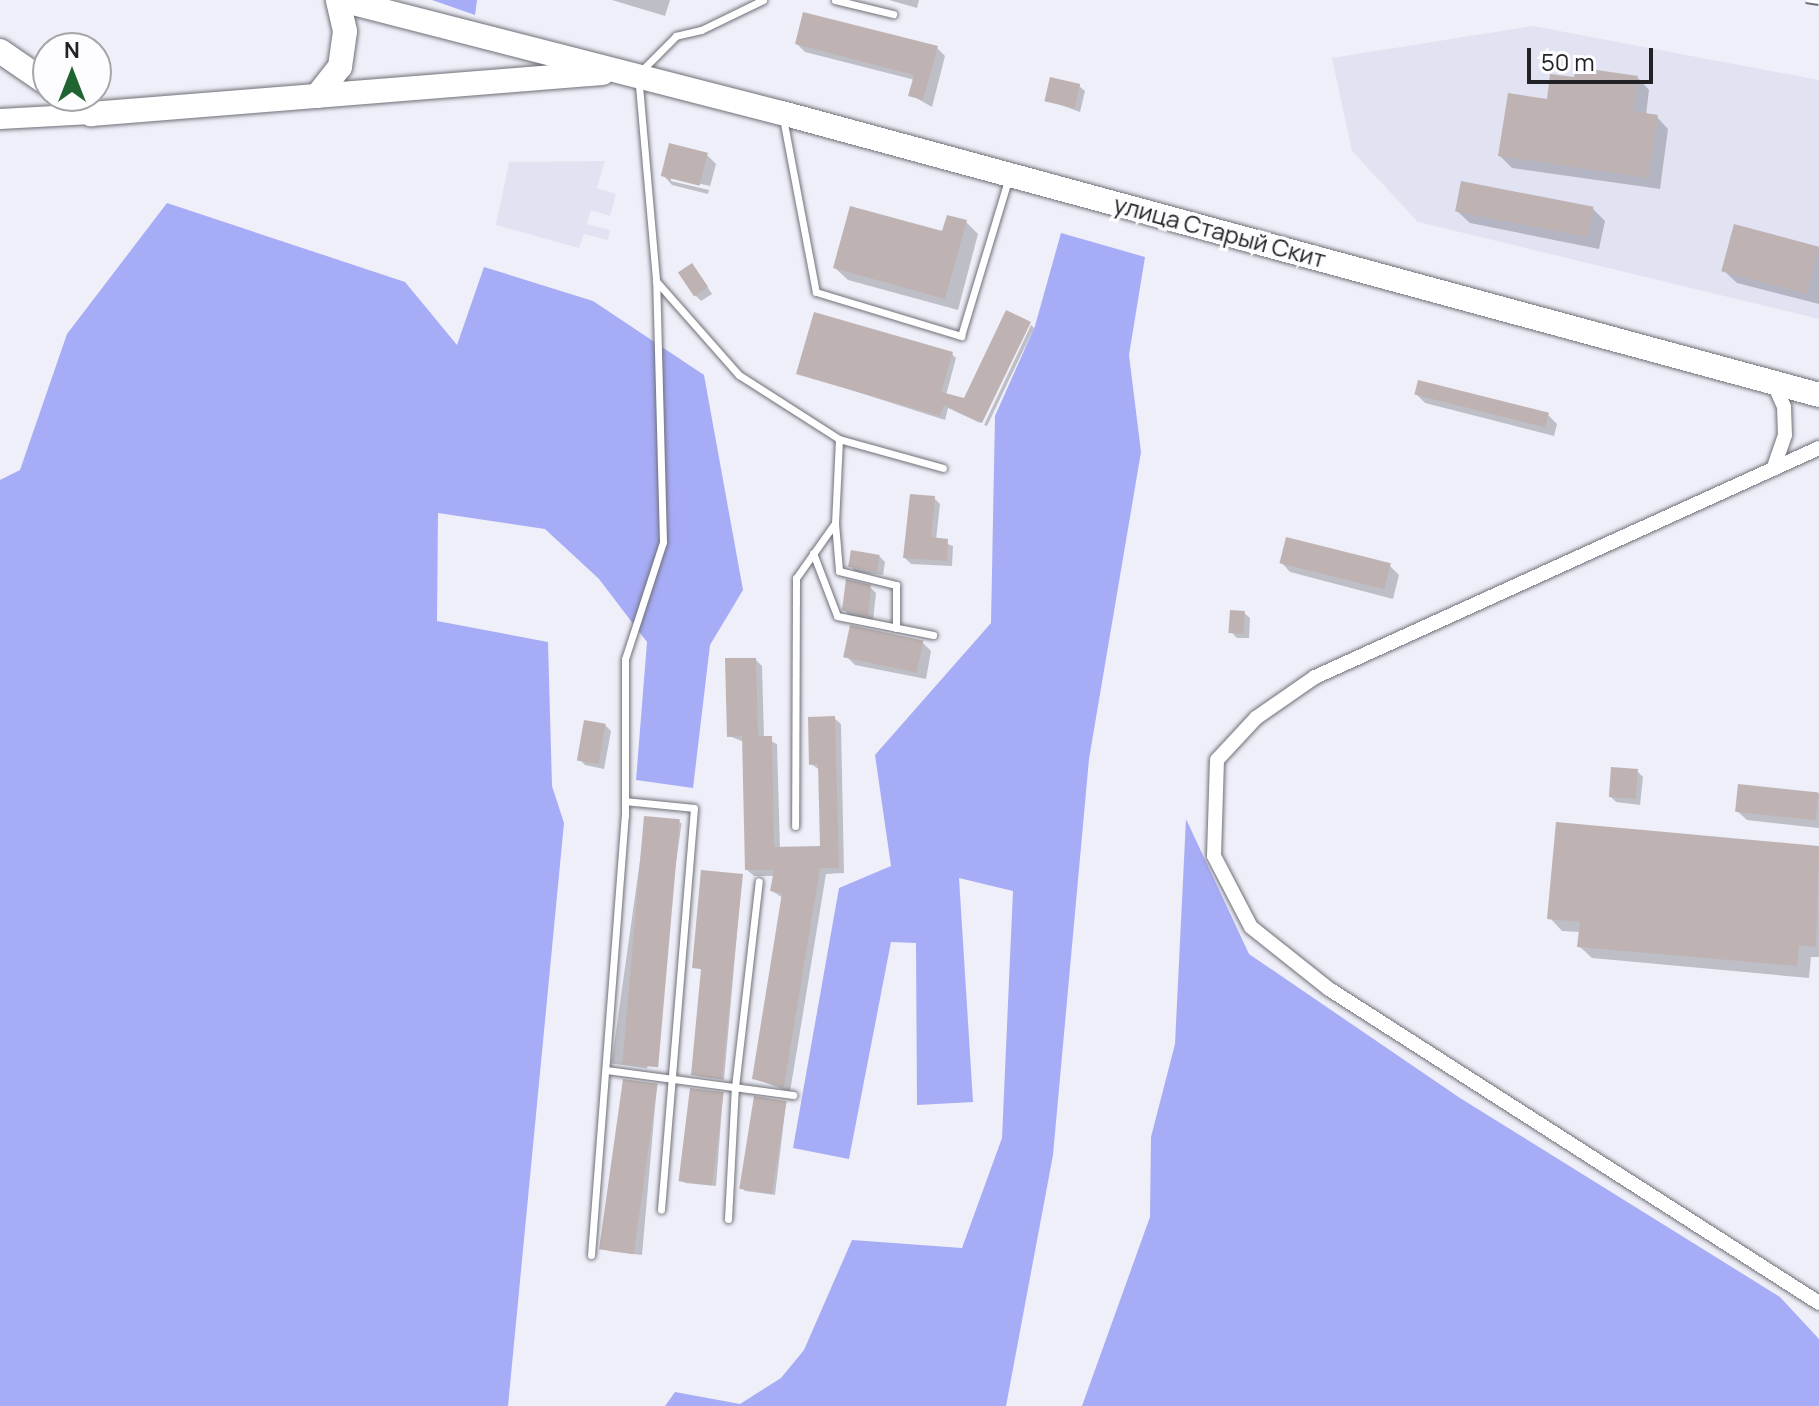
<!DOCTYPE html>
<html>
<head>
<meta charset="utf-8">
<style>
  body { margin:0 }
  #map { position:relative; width:1819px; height:1406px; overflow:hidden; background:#eeeff8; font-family:Manrope,sans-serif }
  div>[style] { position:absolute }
  .built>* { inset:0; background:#e1e3f3 }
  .forest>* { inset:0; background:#a7acf6 }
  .shadow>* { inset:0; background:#0003; transform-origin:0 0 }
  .building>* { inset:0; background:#beb3b2; transform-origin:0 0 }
  .roads { filter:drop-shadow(0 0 2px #6f7078) drop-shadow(0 0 2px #6f7078) }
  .service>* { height:7px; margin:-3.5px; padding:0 3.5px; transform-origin:3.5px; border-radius:3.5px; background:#fff }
  .minor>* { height:14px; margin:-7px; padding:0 7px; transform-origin:7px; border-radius:7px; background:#fff }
  .secondary>* { height:20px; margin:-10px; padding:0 10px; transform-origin:10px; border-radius:10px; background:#fff }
  .trunk>* { height:24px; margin:-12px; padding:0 12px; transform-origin:12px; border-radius:12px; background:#fff }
  .rail>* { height:8px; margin-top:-4px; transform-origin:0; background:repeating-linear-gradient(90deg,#fdfdff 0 15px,#717278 0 30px); box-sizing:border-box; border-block:2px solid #717278 }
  span { translate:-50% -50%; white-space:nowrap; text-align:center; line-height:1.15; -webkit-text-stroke:7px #fdfdff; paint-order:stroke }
  .street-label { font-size:24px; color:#212225 }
  .north { position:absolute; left:32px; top:32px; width:80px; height:80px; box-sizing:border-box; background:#fdfdff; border:2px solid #a5a5a8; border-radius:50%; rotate:0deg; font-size:22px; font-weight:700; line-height:32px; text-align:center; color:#212225 }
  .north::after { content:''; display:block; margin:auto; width:28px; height:36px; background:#206531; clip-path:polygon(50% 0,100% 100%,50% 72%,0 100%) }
  .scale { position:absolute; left:1527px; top:48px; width:126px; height:36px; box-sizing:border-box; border:4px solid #212225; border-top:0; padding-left:10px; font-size:24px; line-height:28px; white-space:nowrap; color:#212225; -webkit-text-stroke:6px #fdfdff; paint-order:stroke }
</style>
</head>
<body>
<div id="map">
  <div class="built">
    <i style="clip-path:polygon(1533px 26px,1819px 80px,1819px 319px,1418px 222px,1352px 151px,1332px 58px)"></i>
    <i style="clip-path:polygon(605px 161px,597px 188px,616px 194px,610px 216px,591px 210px,587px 224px,610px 230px,608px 240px,584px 234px,579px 248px,496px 225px,509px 162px)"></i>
  </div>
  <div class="forest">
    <i style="clip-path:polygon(432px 0,477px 0,475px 15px)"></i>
    <i style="clip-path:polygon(167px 203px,405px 282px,457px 345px,484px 267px,593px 301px,704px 375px,743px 590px,710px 645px,693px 788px,636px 780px,647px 642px,599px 579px,545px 529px,438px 513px,437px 621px,548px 642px,552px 786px,564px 823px,508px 1406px,0 1406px,0 480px,20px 470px,67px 334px)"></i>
    <i style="clip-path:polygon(1061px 233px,1145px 257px,1129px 355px,1141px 452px,1089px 759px,1053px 1155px,1006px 1406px,665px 1406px,675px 1392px,740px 1404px,781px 1378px,804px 1350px,852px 1240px,962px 1248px,1002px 1138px,1013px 891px,959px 878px,973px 1102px,917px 1105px,916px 943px,891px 942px,849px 1159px,793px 1148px,839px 888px,891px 866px,875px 755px,991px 623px,995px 416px,1035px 326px)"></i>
    <i style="clip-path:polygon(1186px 819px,1249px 954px,1460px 1098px,1780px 1297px,1819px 1339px,1819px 1406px,1082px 1406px,1150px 1217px,1151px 1137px,1175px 1044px)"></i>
  </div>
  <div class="shadow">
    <i style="clip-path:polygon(612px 0,670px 0,665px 16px)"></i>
    <i style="clip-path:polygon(889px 0,919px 0,917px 8px)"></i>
    <i style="clip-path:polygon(797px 44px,937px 48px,945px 56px,932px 107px,911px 95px,915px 80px,805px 52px)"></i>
    <i style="clip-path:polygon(1638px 78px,1649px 90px,1646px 115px,1657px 117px,1668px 129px,1660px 189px,1512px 168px,1500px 156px,1548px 101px,1576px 80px)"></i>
    <i style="clip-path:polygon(1079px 86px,1085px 91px,1080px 112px,1047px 100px)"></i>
    <i style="clip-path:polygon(evenodd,707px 155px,716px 164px,708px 194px,672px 185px,663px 175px,707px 155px,671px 177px,710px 186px,709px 190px,671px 181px,671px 177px)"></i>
    <i style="clip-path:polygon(1592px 208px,1605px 221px,1599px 249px,1470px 223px,1457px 211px)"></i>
    <i style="clip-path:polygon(966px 222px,978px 234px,958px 310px,848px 280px,835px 268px)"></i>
    <i style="clip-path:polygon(1736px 226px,1819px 248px,1819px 304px,1737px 283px,1724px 271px)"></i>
    <i style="clip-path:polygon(697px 271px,712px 294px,701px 301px,695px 295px)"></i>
    <i style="clip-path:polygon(1028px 323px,980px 423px,948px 408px,945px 420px,798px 373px,952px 354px,956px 358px,946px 395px,965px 401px)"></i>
    <i style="clip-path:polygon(1031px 325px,1034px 328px,987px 426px,984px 425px)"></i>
    <i style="clip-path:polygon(1416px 394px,1548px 415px,1557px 424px,1554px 436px,1425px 403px)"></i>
    <i style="clip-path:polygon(934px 498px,940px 504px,936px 540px,953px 546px,952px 566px,911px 564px,905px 558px)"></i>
    <i style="clip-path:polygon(879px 556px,885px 562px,883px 575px,856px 572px,850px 566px)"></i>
    <i style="clip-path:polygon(1281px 562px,1390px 566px,1399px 575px,1393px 599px,1290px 572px)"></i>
    <i style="clip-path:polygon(870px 587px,876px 593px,873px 620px,850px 616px,844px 610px)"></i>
    <i style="clip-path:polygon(1244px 613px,1250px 618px,1249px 638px,1237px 638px,1231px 632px)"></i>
    <i style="clip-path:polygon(922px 642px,931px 651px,926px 679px,855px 665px,846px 656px)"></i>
    <i style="clip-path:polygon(756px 660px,762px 666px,764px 738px,777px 744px,780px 849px,822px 848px,820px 770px,811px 764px,834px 718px,841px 724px,844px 873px,826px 874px,790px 1092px,755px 1079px,783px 898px,772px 891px,775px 876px,754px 876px,747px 870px,744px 742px,729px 736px)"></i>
    <i style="clip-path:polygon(605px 725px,611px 731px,604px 769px,585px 765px,579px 759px)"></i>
    <i style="clip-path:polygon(1637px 771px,1643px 777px,1640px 805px,1616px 802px,1611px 797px)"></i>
    <i style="clip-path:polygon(1740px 786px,1819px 794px,1819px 828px,1747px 820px,1737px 811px)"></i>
    <i style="left:646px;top:818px;width:36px;height:248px;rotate:8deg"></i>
    <i style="clip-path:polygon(1558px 825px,1819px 848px,1819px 957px,1811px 957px,1809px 978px,1592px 958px,1579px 946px,1581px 932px,1562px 931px,1550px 918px)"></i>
    <i style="clip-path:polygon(742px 876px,724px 1080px,696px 1076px,703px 970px,694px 967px)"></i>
    <i style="clip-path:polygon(657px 1085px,642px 1255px,609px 1251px,607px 1249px)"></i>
    <i style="clip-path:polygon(723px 1094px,716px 1186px,685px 1183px,682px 1180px)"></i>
    <i style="clip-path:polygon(786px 1103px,775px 1195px,745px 1191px,743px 1189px)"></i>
  </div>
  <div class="building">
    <i style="clip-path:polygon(803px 12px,938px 46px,923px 100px,908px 96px,914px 75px,795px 44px)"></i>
    <i style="clip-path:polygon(1576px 67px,1638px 76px,1633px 111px,1658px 115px,1648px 178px,1498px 156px,1508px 93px,1547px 99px,1550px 74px,1574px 77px)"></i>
    <i style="left:1050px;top:77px;width:31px;height:25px;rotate:13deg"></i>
    <i style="left:669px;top:143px;width:40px;height:34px;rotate:14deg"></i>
    <i style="left:1461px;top:181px;width:135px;height:31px;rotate:11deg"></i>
    <i style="clip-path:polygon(850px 206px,942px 231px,947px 215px,967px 220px,945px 299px,833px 268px)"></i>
    <i style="left:1734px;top:224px;width:88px;height:49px;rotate:15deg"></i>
    <i style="left:692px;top:263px;width:29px;height:17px;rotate:56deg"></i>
    <i style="clip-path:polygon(1006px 310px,1031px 322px,982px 423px,944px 405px,940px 416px,796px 374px,814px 312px,953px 352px,941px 392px,964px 398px)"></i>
    <i style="left:1418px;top:380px;width:135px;height:15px;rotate:14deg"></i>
    <i style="clip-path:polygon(910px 494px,935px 496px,931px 537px,948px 539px,947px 561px,903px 558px)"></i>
    <i style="left:1286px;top:537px;width:108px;height:27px;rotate:14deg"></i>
    <i style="left:851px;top:550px;width:29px;height:17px;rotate:10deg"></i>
    <i style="clip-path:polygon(846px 579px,871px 585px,868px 616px,842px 610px)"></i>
    <i style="left:1230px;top:610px;width:15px;height:23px;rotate:4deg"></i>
    <i style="left:850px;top:625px;width:75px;height:33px;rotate:12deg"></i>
    <i style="clip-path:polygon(725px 658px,756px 658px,758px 736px,772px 736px,774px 847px,820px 846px,818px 764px,809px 765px,808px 717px,835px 716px,839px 868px,820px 868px,784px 1087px,752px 1079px,782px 893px,770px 891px,774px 870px,745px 870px,742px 736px,727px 737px)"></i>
    <i style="left:584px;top:720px;width:22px;height:41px;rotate:10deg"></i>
    <i style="left:1611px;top:767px;width:27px;height:30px;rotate:4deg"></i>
    <i style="left:1738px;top:784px;width:81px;height:28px;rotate:6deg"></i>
    <i style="left:644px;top:816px;width:36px;height:249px;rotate:5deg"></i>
    <i style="clip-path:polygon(1556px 822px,1819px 846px,1816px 947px,1799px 945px,1797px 966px,1577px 947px,1580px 922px,1547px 919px)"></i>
    <i style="clip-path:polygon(701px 870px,743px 874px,722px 1079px,691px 1075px,701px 969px,692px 968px)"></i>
    <i style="left:623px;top:1079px;width:35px;height:172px;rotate:8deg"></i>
    <i style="left:690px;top:1088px;width:34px;height:94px;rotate:7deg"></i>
    <i style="left:754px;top:1096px;width:33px;height:94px;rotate:9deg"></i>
  </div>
  <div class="roads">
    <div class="service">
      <i style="left:763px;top:0;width:69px;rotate:154.2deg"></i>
      <i style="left:701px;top:30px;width:26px;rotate:167deg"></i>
      <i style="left:676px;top:36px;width:54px;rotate:135deg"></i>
      <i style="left:638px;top:74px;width:208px;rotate:85deg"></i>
      <i style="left:656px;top:281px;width:125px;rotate:48.6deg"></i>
      <i style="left:739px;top:375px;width:119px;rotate:32.6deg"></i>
      <i style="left:839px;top:439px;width:84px;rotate:92.7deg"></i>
      <i style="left:835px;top:523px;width:67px;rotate:125.3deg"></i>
      <i style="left:796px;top:578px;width:248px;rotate:90.2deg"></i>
      <i style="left:835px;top:0;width:60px;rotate:13.6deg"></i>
      <i style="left:783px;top:118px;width:177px;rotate:79.3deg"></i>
      <i style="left:816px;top:292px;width:152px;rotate:16.9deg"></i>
      <i style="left:961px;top:336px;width:163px;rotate:-73.2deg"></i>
      <i style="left:839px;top:439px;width:108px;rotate:15.6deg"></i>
      <i style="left:835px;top:523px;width:48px;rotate:85.2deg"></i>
      <i style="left:839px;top:571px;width:59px;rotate:13.8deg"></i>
      <i style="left:896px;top:585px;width:43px;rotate:90deg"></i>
      <i style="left:813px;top:553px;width:67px;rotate:69.1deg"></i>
      <i style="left:837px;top:616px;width:98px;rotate:11.2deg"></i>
      <i style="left:625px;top:801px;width:69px;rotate:5.8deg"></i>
      <i style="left:694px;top:808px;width:403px;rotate:94.7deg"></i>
      <i style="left:606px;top:1070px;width:189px;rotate:7.6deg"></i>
      <i style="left:728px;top:1219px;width:132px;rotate:-87deg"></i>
      <i style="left:735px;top:1087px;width:207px;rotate:-83.4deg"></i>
      <i style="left:591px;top:1255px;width:440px;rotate:-85.6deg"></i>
      <i style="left:625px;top:816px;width:157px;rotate:-90deg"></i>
      <i style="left:625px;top:659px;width:123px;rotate:-72deg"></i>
      <i style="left:663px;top:542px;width:261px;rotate:-91.5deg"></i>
    </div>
    <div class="minor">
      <i style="left:1773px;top:382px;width:27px;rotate:66deg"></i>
      <i style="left:1784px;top:407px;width:28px;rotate:88deg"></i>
      <i style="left:1785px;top:435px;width:36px;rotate:109deg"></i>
      <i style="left:1819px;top:448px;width:554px;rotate:155.56deg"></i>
      <i style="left:1315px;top:677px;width:72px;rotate:145.2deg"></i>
      <i style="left:1256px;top:718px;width:57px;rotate:132.9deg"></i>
      <i style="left:1217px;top:760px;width:96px;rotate:91.8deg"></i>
      <i style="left:1214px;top:856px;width:80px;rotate:62.5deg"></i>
      <i style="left:1251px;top:927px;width:100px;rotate:38.5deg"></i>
      <i style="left:1329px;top:989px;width:582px;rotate:32.65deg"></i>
    </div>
    <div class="secondary">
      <i style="left:0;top:119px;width:91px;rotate:-3.1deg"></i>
    </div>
    <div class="trunk">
      <i style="left:341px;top:0;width:455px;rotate:14.4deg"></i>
      <i style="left:782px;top:113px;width:1075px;rotate:15.21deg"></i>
      <i style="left:0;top:51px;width:58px;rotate:34.5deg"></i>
      <i style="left:65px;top:96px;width:32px;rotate:35deg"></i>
      <i style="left:91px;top:114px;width:513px;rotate:-4.59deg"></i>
      <i style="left:317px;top:96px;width:37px;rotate:-52deg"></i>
      <i style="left:340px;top:67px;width:36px;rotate:-82deg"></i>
      <i style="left:345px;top:31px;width:32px;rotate:-103deg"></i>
    </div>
  </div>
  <div class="rail">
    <i style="left:1806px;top:0;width:13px;rotate:9deg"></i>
  </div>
  <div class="street-label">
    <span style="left:1220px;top:231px;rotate:15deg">улица Старый Скит</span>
  </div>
  <div class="north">N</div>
  <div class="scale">50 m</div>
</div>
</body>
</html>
